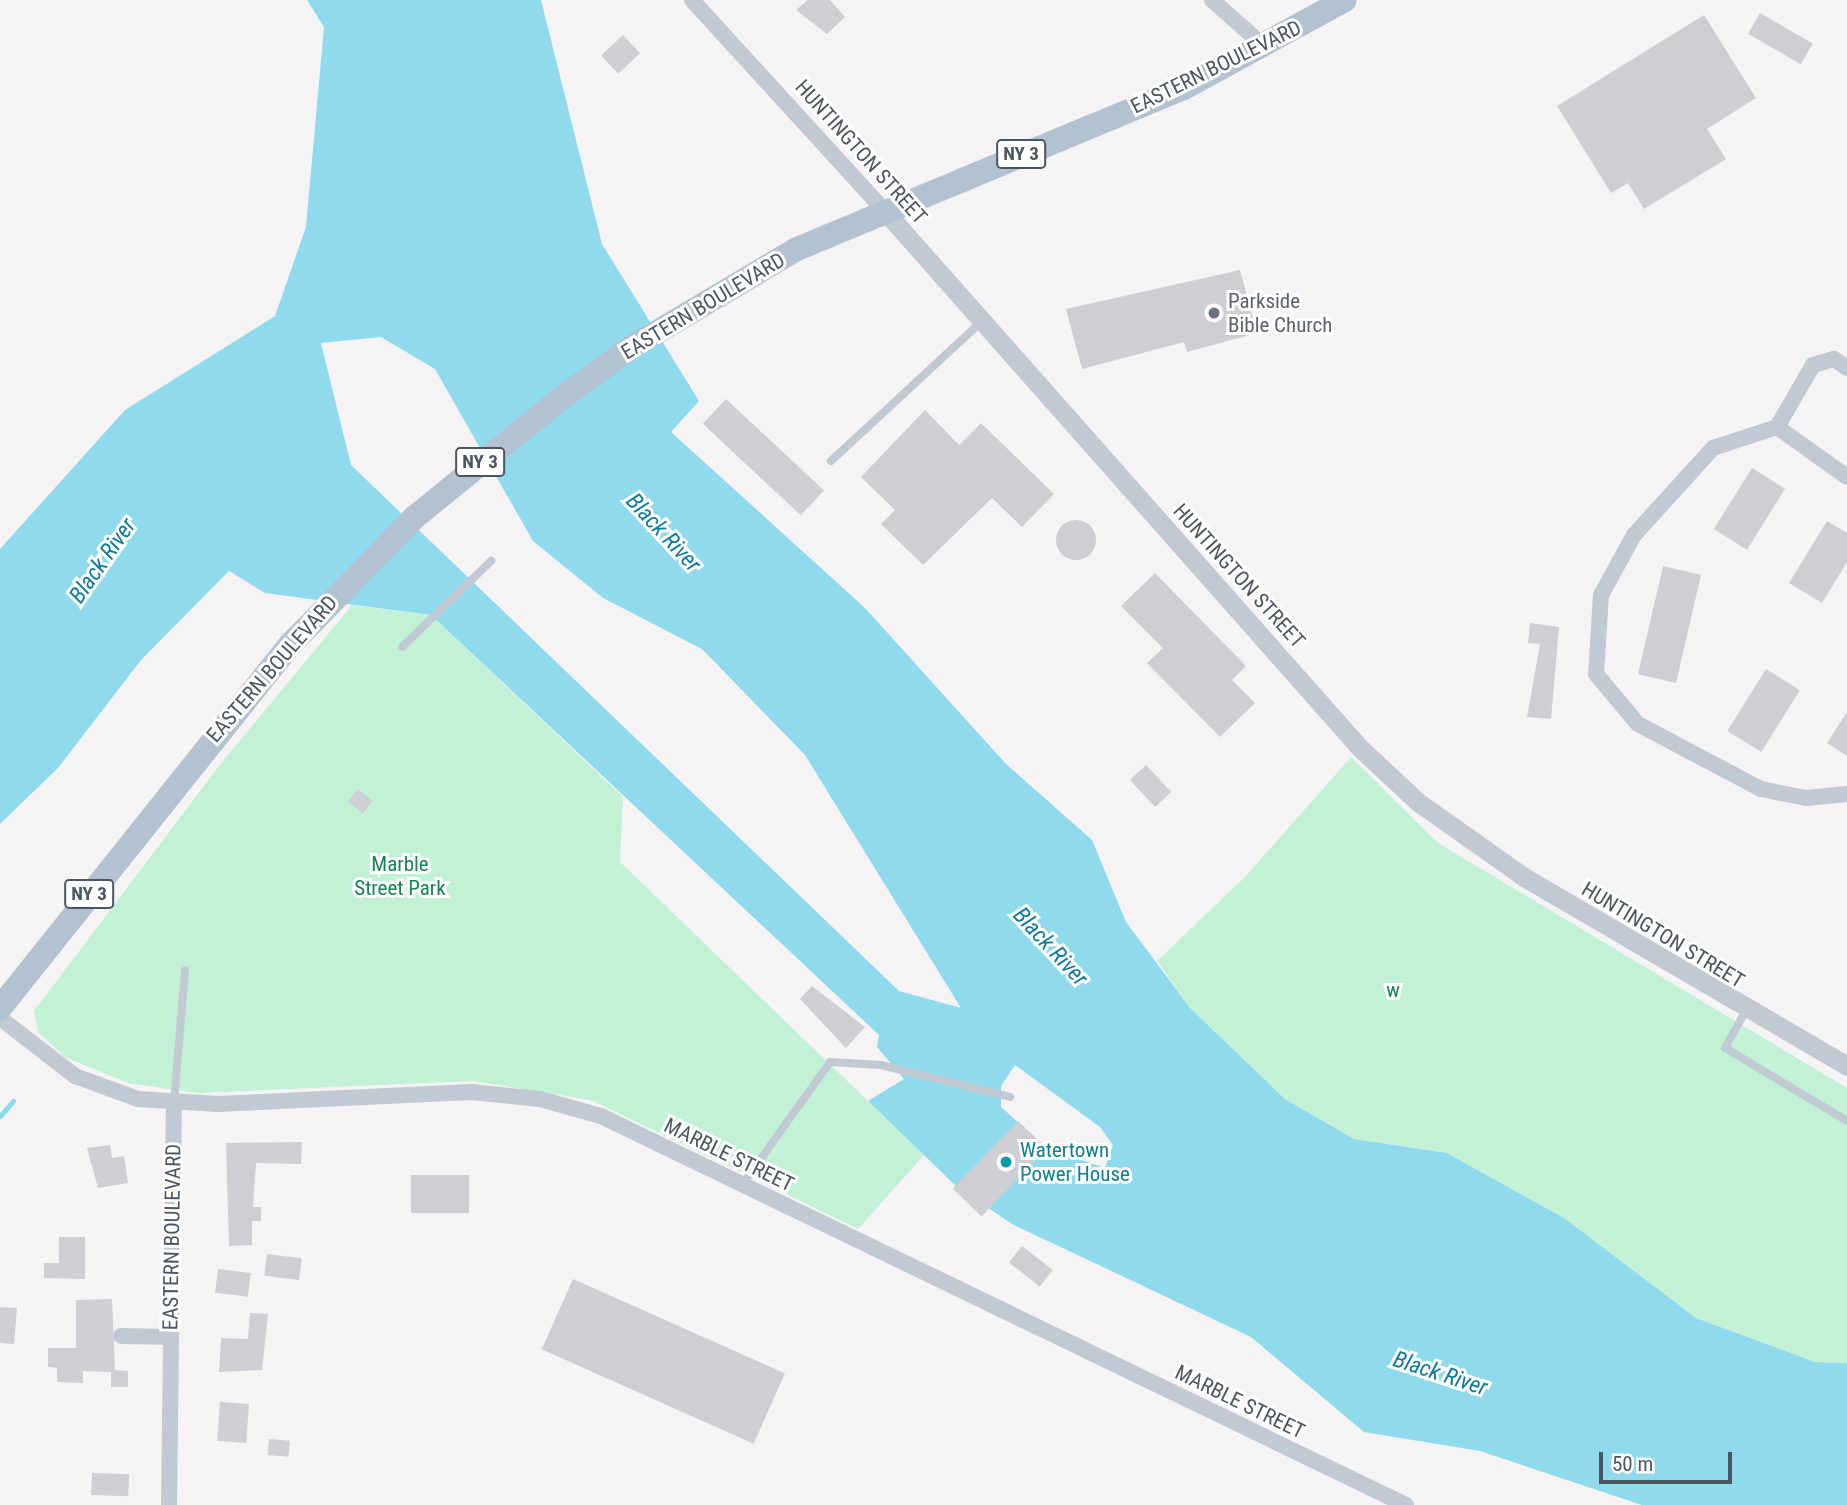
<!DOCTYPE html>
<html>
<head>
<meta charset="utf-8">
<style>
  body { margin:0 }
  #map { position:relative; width:1847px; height:1505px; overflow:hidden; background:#f5f3f3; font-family:"Roboto Condensed",sans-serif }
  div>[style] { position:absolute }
  .green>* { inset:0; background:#c3f1d5 }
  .water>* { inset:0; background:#90daee }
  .stream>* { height:5px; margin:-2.5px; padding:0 2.5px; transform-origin:2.5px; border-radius:2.5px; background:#90daee }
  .building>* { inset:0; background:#cdcfd5; transform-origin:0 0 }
  .round { border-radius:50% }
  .service>* { height:8px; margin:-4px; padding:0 4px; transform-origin:4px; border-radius:4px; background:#c1cad2 }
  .minor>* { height:16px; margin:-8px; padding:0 8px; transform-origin:8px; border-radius:8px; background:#c1cad2 }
  .tertiary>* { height:19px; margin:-9.5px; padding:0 9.5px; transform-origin:9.5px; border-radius:9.5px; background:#c1cad2 }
  .primary>* { height:24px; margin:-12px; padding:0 12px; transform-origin:12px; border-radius:12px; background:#b3c2d1 }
  .dots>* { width:19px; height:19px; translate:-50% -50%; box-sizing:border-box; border:4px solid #fff; border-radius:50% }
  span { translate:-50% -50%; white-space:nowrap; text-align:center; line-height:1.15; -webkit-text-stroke:6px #fff; paint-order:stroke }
  .shield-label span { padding:2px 5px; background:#fff; border:2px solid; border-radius:5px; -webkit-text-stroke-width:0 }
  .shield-label { font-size:19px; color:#4a5661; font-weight:700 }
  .street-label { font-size:21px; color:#4a5661 }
  .worship-label { font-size:21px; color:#5b616d }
  .left { translate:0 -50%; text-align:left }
  .park-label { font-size:21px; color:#17864f }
  .culture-label { font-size:21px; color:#0d838f }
  .water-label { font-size:23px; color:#0c7c9b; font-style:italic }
  .scale { position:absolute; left:1599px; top:1452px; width:133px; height:32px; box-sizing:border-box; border:4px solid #4a5661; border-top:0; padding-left:9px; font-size:21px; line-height:24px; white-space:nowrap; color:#4a5661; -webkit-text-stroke:5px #fff; paint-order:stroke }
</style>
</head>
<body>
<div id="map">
  <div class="green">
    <i style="clip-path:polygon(352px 605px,431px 615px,623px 797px,620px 862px,924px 1155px,858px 1229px,591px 1100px,473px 1081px,197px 1093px,128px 1083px,65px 1057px,38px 1032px,34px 1011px,219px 766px)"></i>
    <i style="clip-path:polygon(1351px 757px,1438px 843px,1847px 1088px,1847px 1363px,1815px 1362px,1696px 1318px,1564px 1218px,1447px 1153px,1354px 1139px,1285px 1099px,1191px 1009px,1157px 961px,1245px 877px)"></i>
  </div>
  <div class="water">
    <i style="clip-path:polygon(evenodd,307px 0,541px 0,602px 244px,699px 401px,671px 432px,865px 608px,1006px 764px,1092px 840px,1126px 922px,1191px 1009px,1285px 1099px,1354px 1139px,1447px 1153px,1564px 1218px,1696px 1318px,1815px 1362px,1847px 1363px,1847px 1505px,1642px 1505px,1480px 1451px,1364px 1432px,1251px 1337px,1012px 1224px,956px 1186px,868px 1101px,904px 1079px,877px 1047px,879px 1035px,431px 615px,265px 593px,229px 571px,141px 660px,58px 768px,0 824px,0 549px,125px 410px,275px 316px,306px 227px,324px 27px,307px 0,381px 337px,435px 369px,533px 541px,603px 598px,702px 649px,805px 755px,961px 1008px,899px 991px,351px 465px,321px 343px,381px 337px,307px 0,1015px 1065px,1100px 1127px,1113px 1145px,1105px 1168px,1047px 1148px,1001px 1107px,1001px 1086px,1015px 1065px)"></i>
  </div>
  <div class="stream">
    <i style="left:0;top:1116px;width:20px;rotate:-49deg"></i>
  </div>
  <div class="building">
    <i style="clip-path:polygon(808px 0,830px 0,845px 17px,827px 34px,796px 10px)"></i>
    <i style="left:1760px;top:13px;width:61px;height:24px;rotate:30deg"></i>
    <i style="clip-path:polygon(1704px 15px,1756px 98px,1707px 129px,1726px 159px,1644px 209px,1628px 183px,1611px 193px,1557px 106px)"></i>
    <i style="left:623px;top:35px;width:25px;height:30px;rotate:47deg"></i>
    <i style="clip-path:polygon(1240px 270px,1257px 333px,1187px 352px,1184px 342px,1082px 369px,1066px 309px)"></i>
    <i style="left:726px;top:399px;width:134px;height:34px;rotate:43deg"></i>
    <i style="clip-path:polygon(925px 410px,959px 445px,981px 423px,1054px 494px,1022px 527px,992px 498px,923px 565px,881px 524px,895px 510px,861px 477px)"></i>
    <i style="left:1752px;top:468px;width:39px;height:72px;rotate:32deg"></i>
    <i class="round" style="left:1056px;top:520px;width:40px;height:40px"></i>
    <i style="clip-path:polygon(1827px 521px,1847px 533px,1847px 562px,1822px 603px,1789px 583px)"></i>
    <i style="left:1663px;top:566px;width:39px;height:111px;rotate:13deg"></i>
    <i style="clip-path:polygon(1155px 573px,1246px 666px,1232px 680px,1255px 703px,1220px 737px,1147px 663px,1163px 648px,1121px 606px)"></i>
    <i style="clip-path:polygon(1530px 623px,1559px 627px,1551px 719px,1527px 717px,1540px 644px,1528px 643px)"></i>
    <i style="left:1766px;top:669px;width:40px;height:73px;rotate:32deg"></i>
    <i style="clip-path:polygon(1847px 712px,1847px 756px,1827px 743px)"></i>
    <i style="left:1146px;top:765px;width:37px;height:22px;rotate:47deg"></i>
    <i style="left:358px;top:789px;width:19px;height:16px;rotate:39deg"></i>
    <i style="clip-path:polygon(812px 986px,865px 1027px,846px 1048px,800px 999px)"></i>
    <i style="left:1018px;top:1121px;width:40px;height:94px;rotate:44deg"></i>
    <i style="clip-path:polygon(302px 1142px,301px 1164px,256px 1163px,253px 1207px,261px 1207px,261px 1221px,252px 1221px,252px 1245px,229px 1246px,226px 1143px)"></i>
    <i style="clip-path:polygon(110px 1145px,112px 1158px,124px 1156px,128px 1183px,98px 1188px,87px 1148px)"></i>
    <i style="left:411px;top:1175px;width:58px;height:38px"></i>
    <i style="clip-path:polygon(59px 1237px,85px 1237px,85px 1279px,44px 1278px,44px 1263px,59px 1263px)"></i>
    <i style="left:1022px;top:1246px;width:39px;height:21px;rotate:38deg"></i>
    <i style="left:267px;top:1254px;width:35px;height:22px;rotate:7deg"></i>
    <i style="left:218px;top:1269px;width:33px;height:24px;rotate:7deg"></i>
    <i style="left:573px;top:1279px;width:232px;height:77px;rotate:24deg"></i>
    <i style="clip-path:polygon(112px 1299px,115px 1370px,128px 1371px,128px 1387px,111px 1387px,111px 1372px,83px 1371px,83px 1383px,57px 1382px,57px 1368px,48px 1367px,48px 1348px,76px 1348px,76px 1300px)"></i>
    <i style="clip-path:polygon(0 1307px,17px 1308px,14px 1344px,0 1343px)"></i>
    <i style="clip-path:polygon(250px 1313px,268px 1314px,262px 1370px,219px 1372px,221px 1338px,248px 1339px)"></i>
    <i style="left:220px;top:1402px;width:29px;height:39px;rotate:4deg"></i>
    <i style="left:269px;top:1439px;width:21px;height:16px;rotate:5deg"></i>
    <i style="left:92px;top:1473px;width:37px;height:22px;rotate:2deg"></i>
  </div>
  <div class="service">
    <i style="left:831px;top:461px;width:206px;rotate:-42.8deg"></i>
    <i style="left:402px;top:647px;width:124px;rotate:-44deg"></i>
    <i style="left:1745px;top:1012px;width:41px;rotate:119.1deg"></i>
    <i style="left:1725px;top:1048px;width:142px;rotate:30.9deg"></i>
    <i style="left:174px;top:1102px;width:132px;rotate:-85.2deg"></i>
    <i style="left:742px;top:1185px;width:151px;rotate:-54.4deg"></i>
    <i style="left:830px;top:1062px;width:51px;rotate:3.4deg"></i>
    <i style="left:881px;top:1065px;width:133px;rotate:13.9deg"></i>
  </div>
  <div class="minor">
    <i style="left:692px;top:0;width:285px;rotate:47.6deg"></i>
    <i style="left:1212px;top:0;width:71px;rotate:41.6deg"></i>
    <i style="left:1847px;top:368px;width:16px;rotate:-145deg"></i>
    <i style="left:1834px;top:359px;width:22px;rotate:164deg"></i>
    <i style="left:1813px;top:365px;width:72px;rotate:120.1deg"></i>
    <i style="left:1777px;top:427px;width:67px;rotate:161.8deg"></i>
    <i style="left:1713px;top:448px;width:118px;rotate:132.2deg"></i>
    <i style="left:1634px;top:535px;width:68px;rotate:118.8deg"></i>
    <i style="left:1601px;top:595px;width:79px;rotate:93.6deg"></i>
    <i style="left:1596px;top:674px;width:65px;rotate:50deg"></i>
    <i style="left:1638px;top:724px;width:139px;rotate:27.9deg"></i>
    <i style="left:1761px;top:789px;width:46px;rotate:11.3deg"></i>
    <i style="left:1806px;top:798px;width:41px;rotate:-5.6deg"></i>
    <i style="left:1777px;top:427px;width:86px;rotate:35.5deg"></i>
    <i style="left:0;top:1018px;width:95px;rotate:37.7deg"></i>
    <i style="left:75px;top:1076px;width:67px;rotate:20.1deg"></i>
    <i style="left:138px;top:1099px;width:80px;rotate:3.6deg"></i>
    <i style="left:218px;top:1104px;width:254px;rotate:-2.7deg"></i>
    <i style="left:472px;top:1092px;width:68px;rotate:5.9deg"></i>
    <i style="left:540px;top:1099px;width:63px;rotate:15.6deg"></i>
    <i style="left:601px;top:1116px;width:894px;rotate:25.79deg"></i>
    <i style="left:121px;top:1336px;width:50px;rotate:1.1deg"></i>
    <i style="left:169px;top:1505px;width:403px;rotate:-89.3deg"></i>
  </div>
  <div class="tertiary">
    <i style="left:884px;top:210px;width:718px;rotate:48.5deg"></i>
    <i style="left:1360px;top:748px;width:79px;rotate:43deg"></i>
    <i style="left:1418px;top:802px;width:130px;rotate:35.3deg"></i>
    <i style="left:1524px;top:877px;width:374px;rotate:30.3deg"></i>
  </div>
  <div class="primary">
    <i style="left:0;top:1008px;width:463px;rotate:-51.4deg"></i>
    <i style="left:289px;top:646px;width:180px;rotate:-45.7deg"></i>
    <i style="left:415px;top:517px;width:186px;rotate:-39.1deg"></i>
    <i style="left:559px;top:400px;width:88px;rotate:-36.2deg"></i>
    <i style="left:630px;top:348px;width:194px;rotate:-30.7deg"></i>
    <i style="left:797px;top:249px;width:419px;rotate:-22.6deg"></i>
    <i style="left:1184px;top:88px;width:183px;rotate:-28.7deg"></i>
  </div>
  <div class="dots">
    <i style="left:1214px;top:313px;background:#6b7280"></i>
    <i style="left:1006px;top:1162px;background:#0f9aa8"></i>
  </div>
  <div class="shield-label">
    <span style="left:1021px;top:154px">NY 3</span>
    <span style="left:480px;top:462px">NY 3</span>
    <span style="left:89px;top:894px">NY 3</span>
  </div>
  <div class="street-label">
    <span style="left:1216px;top:67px;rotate:-26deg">EASTERN BOULEVARD</span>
    <span style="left:861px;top:152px;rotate:48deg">HUNTINGTON STREET</span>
    <span style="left:703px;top:306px;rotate:-31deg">EASTERN BOULEVARD</span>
    <span style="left:1239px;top:576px;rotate:48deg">HUNTINGTON STREET</span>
    <span style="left:272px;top:669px;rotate:-49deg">EASTERN BOULEVARD</span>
    <span style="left:1663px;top:935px;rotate:31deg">HUNTINGTON STREET</span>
    <span style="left:729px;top:1155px;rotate:26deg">MARBLE STREET</span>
    <span style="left:172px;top:1237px;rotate:-89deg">EASTERN BOULEVARD</span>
    <span style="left:1240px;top:1402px;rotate:26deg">MARBLE STREET</span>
  </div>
  <div class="worship-label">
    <span class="left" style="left:1228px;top:313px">Parkside<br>Bible Church</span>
  </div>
  <div class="park-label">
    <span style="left:400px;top:876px">Marble<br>Street Park</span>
    <span style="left:1393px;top:990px">w</span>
  </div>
  <div class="culture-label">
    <span class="left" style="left:1020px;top:1162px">Watertown<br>Power House</span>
  </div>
  <div class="water-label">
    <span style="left:663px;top:533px;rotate:47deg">Black River</span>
    <span style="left:103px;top:561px;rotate:-55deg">Black River</span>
    <span style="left:1050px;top:947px;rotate:47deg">Black River</span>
    <span style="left:1440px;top:1374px;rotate:18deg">Black River</span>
  </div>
  <div class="scale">50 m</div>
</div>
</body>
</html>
